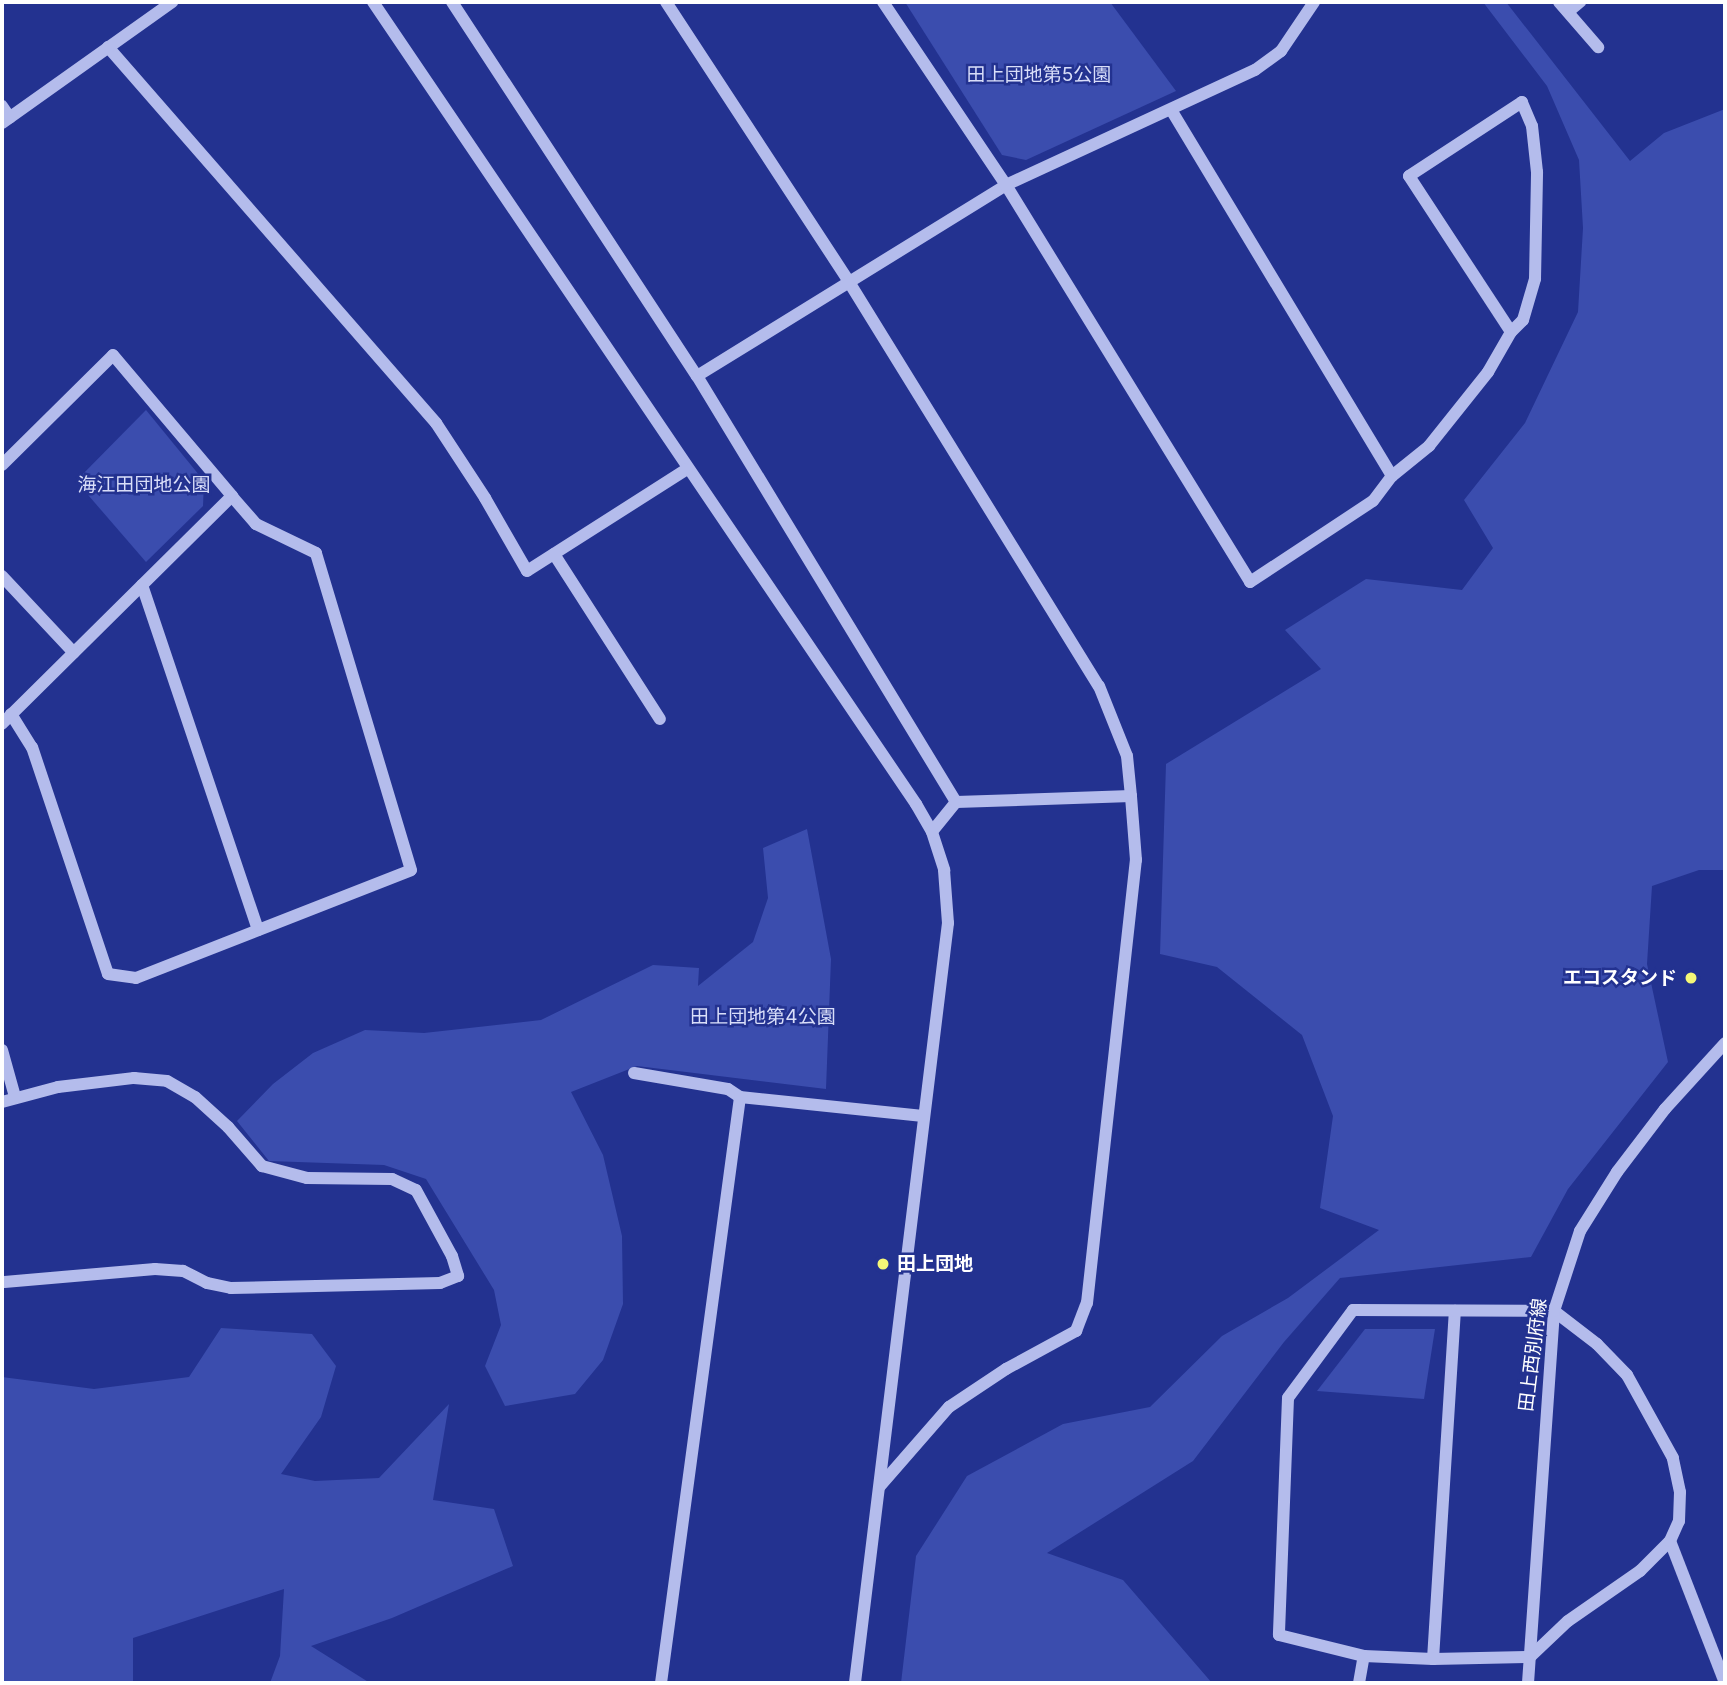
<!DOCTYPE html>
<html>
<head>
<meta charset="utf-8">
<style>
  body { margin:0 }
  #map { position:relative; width:1727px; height:1685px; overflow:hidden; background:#233290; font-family:Inter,"Noto Sans JP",sans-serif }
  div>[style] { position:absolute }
  .green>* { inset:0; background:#3b4dae }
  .minor>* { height:12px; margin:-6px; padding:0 6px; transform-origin:6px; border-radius:6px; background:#b4bcec }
  .dots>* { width:19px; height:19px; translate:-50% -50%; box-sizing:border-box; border:4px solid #233290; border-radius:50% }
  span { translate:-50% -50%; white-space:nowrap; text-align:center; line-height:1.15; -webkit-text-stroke:5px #233290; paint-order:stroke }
  .park-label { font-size:19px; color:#d9def9 }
  .poi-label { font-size:19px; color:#fff; font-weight:700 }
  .right { translate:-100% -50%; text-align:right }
  .left { translate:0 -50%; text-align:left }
  .street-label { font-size:19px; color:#fff }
  .frame { position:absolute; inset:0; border:4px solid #fff; pointer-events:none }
</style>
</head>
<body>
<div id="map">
  <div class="green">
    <i style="clip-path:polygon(905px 2px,1110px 2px,1176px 91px,1026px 160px,1002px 155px)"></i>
    <i style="clip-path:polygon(1483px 2px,1506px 2px,1630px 161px,1664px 133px,1725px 109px,1725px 870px,1699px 870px,1652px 886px,1647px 964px,1668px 1062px,1568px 1189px,1531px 1257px,1340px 1278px,1284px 1342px,1193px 1461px,1047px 1553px,1123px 1580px,1212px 1683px,901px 1683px,916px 1556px,967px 1476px,1063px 1424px,1150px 1407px,1222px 1336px,1288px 1298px,1379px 1230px,1320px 1208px,1333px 1116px,1302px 1035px,1217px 967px,1160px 954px,1166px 764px,1321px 669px,1285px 630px,1366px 579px,1462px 590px,1493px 548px,1464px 500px,1525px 423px,1578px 312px,1583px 228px,1579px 160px,1547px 86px)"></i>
    <i style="clip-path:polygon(146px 410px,204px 481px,203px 506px,146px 562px,76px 481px)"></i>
    <i style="clip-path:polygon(807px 829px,831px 959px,826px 1089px,637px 1066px,571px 1092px,603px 1155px,622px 1236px,623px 1304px,603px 1360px,575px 1394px,505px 1406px,485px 1366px,501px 1325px,494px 1290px,426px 1179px,384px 1165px,269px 1161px,237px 1121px,273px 1084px,313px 1053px,365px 1030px,424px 1033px,541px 1020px,653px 965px,699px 968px,698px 986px,753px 942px,768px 898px,763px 848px)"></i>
    <i style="clip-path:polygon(221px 1328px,312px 1334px,336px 1366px,321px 1417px,281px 1474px,315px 1481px,379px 1478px,449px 1404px,433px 1500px,494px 1509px,513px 1566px,392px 1618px,311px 1646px,370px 1683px,270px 1683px,280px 1656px,284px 1589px,133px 1638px,133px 1683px,2px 1683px,2px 1377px,94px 1389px,189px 1377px)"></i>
    <i style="clip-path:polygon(1365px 1329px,1435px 1329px,1424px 1399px,1317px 1391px)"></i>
  </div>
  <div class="minor">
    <i style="left:373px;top:2px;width:969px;rotate:55.9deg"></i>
    <i style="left:916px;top:804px;width:32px;rotate:60deg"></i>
    <i style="left:932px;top:832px;width:40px;rotate:72deg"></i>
    <i style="left:944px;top:870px;width:53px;rotate:85.7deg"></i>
    <i style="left:948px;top:923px;width:766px;rotate:96.98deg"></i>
    <i style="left:452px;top:2px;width:447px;rotate:56.8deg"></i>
    <i style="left:697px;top:376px;width:499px;rotate:58.7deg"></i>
    <i style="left:956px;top:802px;width:38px;rotate:129deg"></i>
    <i style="left:666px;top:2px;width:334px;rotate:56.8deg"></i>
    <i style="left:849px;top:282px;width:475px;rotate:58.3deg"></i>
    <i style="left:1099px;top:686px;width:75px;rotate:68.2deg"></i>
    <i style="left:1127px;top:756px;width:40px;rotate:84.3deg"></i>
    <i style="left:1131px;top:796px;width:175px;rotate:178deg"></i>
    <i style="left:883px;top:2px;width:220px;rotate:56.1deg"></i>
    <i style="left:1006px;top:185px;width:466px;rotate:58.4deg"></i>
    <i style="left:1250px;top:582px;width:147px;rotate:-33.4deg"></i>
    <i style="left:1373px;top:501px;width:31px;rotate:-53deg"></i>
    <i style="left:1392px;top:476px;width:428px;rotate:-121.1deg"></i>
    <i style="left:1559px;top:2px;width:60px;rotate:49.1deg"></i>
    <i style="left:1568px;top:12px;width:16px;rotate:-40deg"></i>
    <i style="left:108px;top:47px;width:499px;rotate:48.9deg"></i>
    <i style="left:436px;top:423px;width:90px;rotate:56.8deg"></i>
    <i style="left:485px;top:498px;width:84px;rotate:60.1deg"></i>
    <i style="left:527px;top:571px;width:190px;rotate:-32.5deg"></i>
    <i style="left:2px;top:106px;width:14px;rotate:56deg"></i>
    <i style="left:2px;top:123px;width:209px;rotate:-35.4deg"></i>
    <i style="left:697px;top:376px;width:363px;rotate:-31.7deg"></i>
    <i style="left:1006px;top:185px;width:274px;rotate:-24.8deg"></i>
    <i style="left:1255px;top:70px;width:32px;rotate:-36deg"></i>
    <i style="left:1281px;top:51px;width:59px;rotate:-56deg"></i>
    <i style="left:2px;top:465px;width:156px;rotate:-44.7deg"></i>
    <i style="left:113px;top:355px;width:185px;rotate:49.8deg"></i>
    <i style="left:232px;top:496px;width:324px;rotate:135.3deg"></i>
    <i style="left:1392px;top:476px;width:48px;rotate:-39deg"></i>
    <i style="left:1429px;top:446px;width:95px;rotate:-51.4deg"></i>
    <i style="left:1488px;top:372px;width:46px;rotate:-60.1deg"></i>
    <i style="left:1511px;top:332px;width:17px;rotate:-45deg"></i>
    <i style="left:1523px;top:320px;width:43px;rotate:-73.7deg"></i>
    <i style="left:1535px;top:279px;width:107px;rotate:-88.9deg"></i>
    <i style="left:1537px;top:172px;width:46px;rotate:-96.2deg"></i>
    <i style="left:1532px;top:126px;width:26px;rotate:-113deg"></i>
    <i style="left:1522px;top:102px;width:135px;rotate:146.8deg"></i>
    <i style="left:1409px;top:176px;width:186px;rotate:56.8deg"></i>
    <i style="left:554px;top:554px;width:196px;rotate:57.3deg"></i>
    <i style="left:2px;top:576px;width:105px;rotate:46.9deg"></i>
    <i style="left:142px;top:585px;width:364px;rotate:71.4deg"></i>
    <i style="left:11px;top:714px;width:39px;rotate:58deg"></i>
    <i style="left:32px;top:747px;width:239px;rotate:71.5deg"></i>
    <i style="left:108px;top:974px;width:28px;rotate:8deg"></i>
    <i style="left:136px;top:978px;width:295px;rotate:-21.4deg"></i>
    <i style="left:411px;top:870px;width:331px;rotate:-106.7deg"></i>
    <i style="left:316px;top:553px;width:67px;rotate:-154.2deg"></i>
    <i style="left:256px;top:524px;width:37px;rotate:-131deg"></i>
    <i style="left:2px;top:1050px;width:49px;rotate:74.5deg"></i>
    <i style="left:634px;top:1073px;width:95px;rotate:9.7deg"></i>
    <i style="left:728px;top:1089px;width:14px;rotate:34deg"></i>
    <i style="left:2px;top:1102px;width:58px;rotate:-15deg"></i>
    <i style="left:58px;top:1087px;width:77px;rotate:-6.8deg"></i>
    <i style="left:134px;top:1078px;width:33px;rotate:5deg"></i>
    <i style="left:167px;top:1081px;width:32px;rotate:30deg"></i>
    <i style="left:195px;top:1097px;width:45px;rotate:42.3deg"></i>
    <i style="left:228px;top:1127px;width:52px;rotate:48.9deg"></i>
    <i style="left:262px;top:1166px;width:47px;rotate:14.9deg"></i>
    <i style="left:307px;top:1178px;width:85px;rotate:0.7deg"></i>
    <i style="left:392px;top:1179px;width:26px;rotate:25deg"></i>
    <i style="left:416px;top:1190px;width:75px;rotate:61.4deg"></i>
    <i style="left:452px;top:1256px;width:21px;rotate:73deg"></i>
    <i style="left:458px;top:1276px;width:19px;rotate:159deg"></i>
    <i style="left:440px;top:1283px;width:209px;rotate:178.6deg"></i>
    <i style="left:231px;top:1288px;width:25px;rotate:-168deg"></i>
    <i style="left:207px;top:1283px;width:27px;rotate:-153deg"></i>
    <i style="left:183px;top:1271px;width:28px;rotate:-176deg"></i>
    <i style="left:155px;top:1269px;width:154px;rotate:175.1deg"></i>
    <i style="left:880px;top:1486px;width:105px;rotate:-48.9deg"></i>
    <i style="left:949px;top:1407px;width:69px;rotate:-33.7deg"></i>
    <i style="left:1006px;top:1369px;width:80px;rotate:-28.5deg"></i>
    <i style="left:1076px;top:1331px;width:30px;rotate:-69deg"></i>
    <i style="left:1087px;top:1303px;width:446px;rotate:-83.7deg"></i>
    <i style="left:1136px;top:860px;width:64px;rotate:-94.5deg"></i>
    <i style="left:1670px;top:1541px;width:152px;rotate:68.8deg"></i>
    <i style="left:1433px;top:1659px;width:349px;rotate:-86.4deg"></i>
    <i style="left:661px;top:1683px;width:591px;rotate:-82.32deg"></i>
    <i style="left:740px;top:1097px;width:184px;rotate:5.9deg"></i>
    <i style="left:1359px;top:1683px;width:27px;rotate:-80deg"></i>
    <i style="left:1364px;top:1656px;width:69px;rotate:2.5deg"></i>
    <i style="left:1433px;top:1659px;width:97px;rotate:-1.2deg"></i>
    <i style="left:1530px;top:1657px;width:52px;rotate:-43.5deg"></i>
    <i style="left:1568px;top:1621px;width:88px;rotate:-34.8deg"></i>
    <i style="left:1640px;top:1571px;width:42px;rotate:-45deg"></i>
    <i style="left:1670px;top:1541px;width:22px;rotate:-66deg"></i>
    <i style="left:1679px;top:1521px;width:29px;rotate:-88deg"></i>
    <i style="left:1680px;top:1492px;width:35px;rotate:-102deg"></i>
    <i style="left:1673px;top:1458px;width:95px;rotate:-119deg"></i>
    <i style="left:1627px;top:1375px;width:43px;rotate:-134.1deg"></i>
    <i style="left:1597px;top:1344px;width:54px;rotate:-142.5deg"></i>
    <i style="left:1554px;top:1311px;width:201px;rotate:-179.7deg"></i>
    <i style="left:1353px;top:1310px;width:109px;rotate:126.5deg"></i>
    <i style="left:1288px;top:1398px;width:237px;rotate:92.2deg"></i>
    <i style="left:1279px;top:1635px;width:88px;rotate:13.9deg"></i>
    <i style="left:1528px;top:1683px;width:373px;rotate:-86deg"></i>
    <i style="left:1554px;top:1311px;width:84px;rotate:-72deg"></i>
    <i style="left:1580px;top:1231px;width:70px;rotate:-57.9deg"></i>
    <i style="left:1617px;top:1172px;width:79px;rotate:-52.7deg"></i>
    <i style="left:1665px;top:1109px;width:89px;rotate:-47.7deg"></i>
  </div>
  <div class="dots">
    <i style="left:1691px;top:978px;background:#f5f777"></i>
    <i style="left:883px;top:1264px;background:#f5f777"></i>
  </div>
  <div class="park-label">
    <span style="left:1039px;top:75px">田上団地第5公園</span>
    <span style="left:144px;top:485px">海江田団地公園</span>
    <span style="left:763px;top:1017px">田上団地第4公園</span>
  </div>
  <div class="poi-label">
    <span class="right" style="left:1677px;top:978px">エコスタンド</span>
    <span class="left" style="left:897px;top:1264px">田上団地</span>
  </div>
  <div class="street-label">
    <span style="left:1533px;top:1355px;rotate:-83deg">田上西別府線</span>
  </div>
  <div class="frame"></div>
</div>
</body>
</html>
